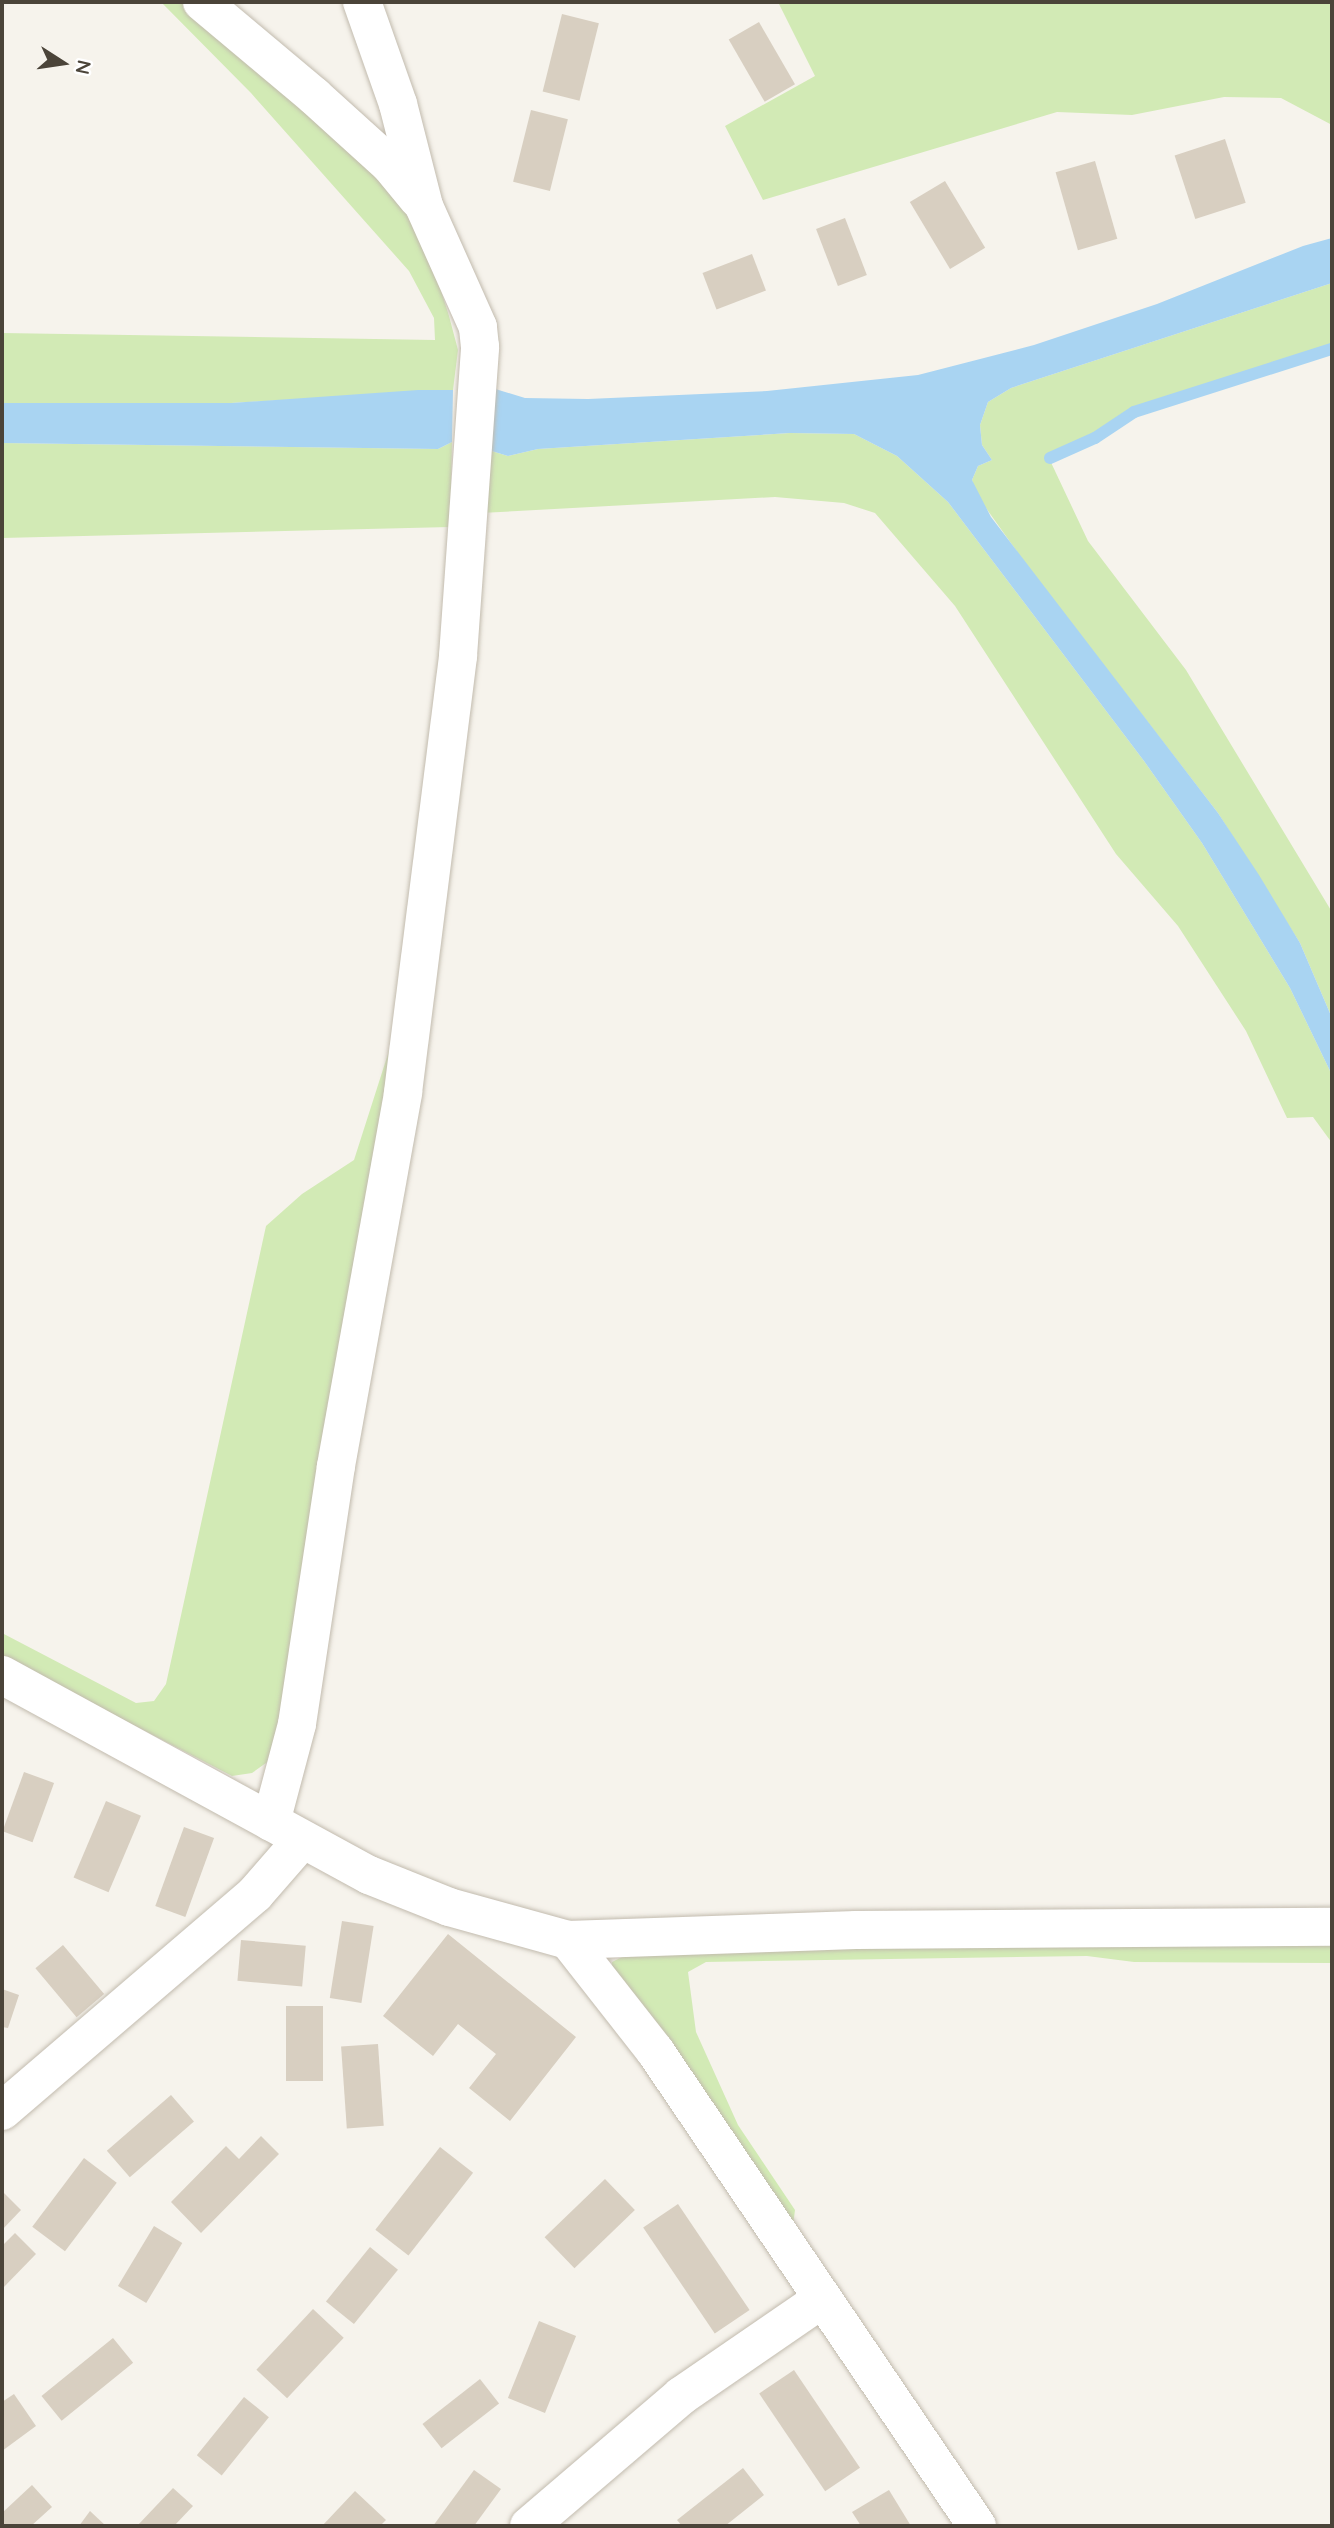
<!DOCTYPE html>
<html>
<head>
<meta charset="utf-8">
<style>
  body { margin:0 }
  #map { position:relative; width:1334px; height:2528px; overflow:hidden; background:#f6f3ec; font-family:Quicksand,sans-serif }
  div>[style] { position:absolute }
  .green>* { inset:0; background:#d2eab5 }
  .water>* { inset:0; background:#a9d4f2 }
  .stream>* { height:12px; margin:-6px; padding:0 6px; transform-origin:6px; border-radius:6px; background:#a9d4f2 }
  .building>* { inset:0; background:#d8cfc1; transform-origin:0 0 }
  .roads { filter:drop-shadow(0 0 2px #c2bbae) drop-shadow(0 0 2px #c2bbae) }
  .minor>* { height:38px; margin:-19px; padding:0 19px; transform-origin:19px; border-radius:19px; background:#fff }
  .tertiary>* { height:38px; margin:-19px; padding:0 19px; transform-origin:19px; border-radius:19px; background:#fff }
  span { translate:-50% -50%; white-space:nowrap; text-align:center; line-height:1.15; -webkit-text-stroke:6px #fff; paint-order:stroke }
  .frame { position:absolute; inset:0; border:4px solid #4b4439; pointer-events:none }
  .north { position:absolute; left:28px; top:28px; width:70px; height:70px; -webkit-text-stroke:5px #fff; paint-order:stroke; rotate:102deg; font-size:19px; font-weight:700; line-height:28px; text-align:center; color:#4b4439 }
  .north::after { content:''; display:block; margin:auto; width:24px; height:32px; background:#4b4439; clip-path:polygon(50% 0,100% 100%,50% 72%,0 100%) }
</style>
</head>
<body>
<div id="map">
  <div class="green">
    <i style="clip-path:polygon(161px 2px,188px 2px,383px 172px,431px 259px,449px 316px,458px 350px,453px 390px,231px 403px,2px 403px,2px 333px,435px 340px,434px 318px,409px 271px,251px 93px)"></i>
    <i style="clip-path:polygon(778px 2px,1332px 2px,1332px 125px,1281px 98px,1224px 97px,1132px 115px,1057px 112px,763px 200px,725px 126px,815px 76px)"></i>
    <i style="clip-path:polygon(1332px 283px,1332px 347px,1133px 410px,1094px 436px,1047px 454px,1088px 541px,1186px 670px,1332px 912px,1332px 1018px,1300px 943px,1218px 813px,1028px 567px,976px 494px,972px 480px,978px 466px,992px 460px,982px 445px,980px 425px,988px 402px,1011px 388px)"></i>
    <i style="clip-path:polygon(790px 433px,854px 434px,897px 456px,948px 502px,1144px 761px,1202px 843px,1290px 988px,1332px 1075px,1332px 1143px,1313px 1117px,1287px 1118px,1246px 1031px,1178px 926px,1116px 854px,955px 606px,875px 513px,844px 503px,775px 497px,481px 513px,485px 449px,508px 456px,538px 449px)"></i>
    <i style="clip-path:polygon(452px 442px,450px 527px,2px 538px,2px 443px,438px 449px)"></i>
    <i style="clip-path:polygon(395px 1032px,273px 1758px,252px 1773px,232px 1776px,2px 1657px,2px 1633px,136px 1703px,154px 1701px,166px 1684px,266px 1226px,302px 1194px,354px 1160px)"></i>
    <i style="clip-path:polygon(1332px 1940px,1332px 1963px,1134px 1962px,1087px 1956px,706px 1962px,688px 1972px,696px 2032px,738px 2125px,795px 2210px,793px 2225px,612px 1975px,612px 1962px,638px 1949px)"></i>
  </div>
  <div class="water">
    <i style="clip-path:polygon(1332px 238px,1332px 283px,1011px 388px,988px 402px,980px 425px,982px 445px,992px 460px,978px 466px,972px 480px,991px 517px,1218px 813px,1259px 875px,1300px 943px,1332px 1018px,1332px 1075px,1290px 988px,1202px 843px,1144px 761px,948px 502px,897px 456px,854px 434px,790px 433px,538px 449px,508px 456px,485px 449px,489px 387px,525px 398px,588px 399px,767px 391px,918px 375px,1034px 345px,1157px 304px,1303px 246px)"></i>
    <i style="clip-path:polygon(418px 390px,453px 390px,452px 442px,438px 449px,2px 443px,2px 403px,231px 403px)"></i>
  </div>
  <div class="stream">
    <i style="left:1050px;top:458px;width:49px;rotate:-24deg"></i>
    <i style="left:1095px;top:438px;width:47px;rotate:-33.7deg"></i>
    <i style="left:1134px;top:412px;width:208px;rotate:-17.7deg"></i>
  </div>
  <div class="building">
    <i style="left:562px;top:14px;width:38px;height:80px;rotate:14deg"></i>
    <i style="left:759px;top:22px;width:72px;height:35px;rotate:60deg"></i>
    <i style="left:531px;top:110px;width:38px;height:74px;rotate:14deg"></i>
    <i style="left:1225px;top:139px;width:67px;height:53px;rotate:72deg"></i>
    <i style="left:1095px;top:161px;width:81px;height:41px;rotate:74deg"></i>
    <i style="left:945px;top:181px;width:78px;height:41px;rotate:59deg"></i>
    <i style="left:845px;top:218px;width:61px;height:31px;rotate:69deg"></i>
    <i style="left:752px;top:254px;width:39px;height:53px;rotate:69deg"></i>
    <i style="left:24px;top:1772px;width:32px;height:63px;rotate:20deg"></i>
    <i style="left:106px;top:1801px;width:38px;height:83px;rotate:23deg"></i>
    <i style="left:184px;top:1827px;width:32px;height:84px;rotate:20deg"></i>
    <i style="left:342px;top:1921px;width:32px;height:78px;rotate:9deg"></i>
    <i style="clip-path:polygon(448px 1934px,576px 2037px,510px 2121px,469px 2088px,496px 2054px,458px 2024px,433px 2056px,383px 2016px)"></i>
    <i style="left:241px;top:1940px;width:65px;height:41px;rotate:5deg"></i>
    <i style="left:63px;top:1945px;width:64px;height:36px;rotate:50deg"></i>
    <i style="clip-path:polygon(2px 1989px,19px 1995px,8px 2028px,2px 2027px)"></i>
    <i style="left:286px;top:2006px;width:37px;height:75px"></i>
    <i style="left:378px;top:2044px;width:82px;height:37px;rotate:86deg"></i>
    <i style="left:171px;top:2095px;width:35px;height:85px;rotate:49deg"></i>
    <i style="clip-path:polygon(261px 2136px,279px 2154px,201px 2233px,171px 2202px,226px 2146px,239px 2159px)"></i>
    <i style="left:440px;top:2147px;width:42px;height:105px;rotate:38deg"></i>
    <i style="left:84px;top:2158px;width:41px;height:86px;rotate:37deg"></i>
    <i style="left:605px;top:2179px;width:43px;height:84px;rotate:46deg"></i>
    <i style="clip-path:polygon(2px 2191px,21px 2210px,2px 2230px)"></i>
    <i style="left:678px;top:2204px;width:128px;height:42px;rotate:56deg"></i>
    <i style="left:154px;top:2226px;width:33px;height:70px;rotate:31deg"></i>
    <i style="clip-path:polygon(15px 2233px,36px 2254px,2px 2289px,2px 2246px)"></i>
    <i style="left:370px;top:2247px;width:36px;height:70px;rotate:39deg"></i>
    <i style="left:313px;top:2309px;width:42px;height:83px;rotate:43deg"></i>
    <i style="left:539px;top:2321px;width:40px;height:83px;rotate:22deg"></i>
    <i style="left:113px;top:2338px;width:32px;height:92px;rotate:51deg"></i>
    <i style="left:794px;top:2370px;width:118px;height:42px;rotate:56deg"></i>
    <i style="left:480px;top:2379px;width:31px;height:73px;rotate:52deg"></i>
    <i style="clip-path:polygon(14px 2394px,36px 2426px,2px 2451px,2px 2402px)"></i>
    <i style="left:244px;top:2397px;width:32px;height:75px;rotate:39deg"></i>
    <i style="clip-path:polygon(743px 2468px,764px 2495px,725px 2526px,682px 2526px,677px 2520px)"></i>
    <i style="clip-path:polygon(474px 2470px,501px 2489px,474px 2526px,433px 2526px)"></i>
    <i style="clip-path:polygon(32px 2485px,52px 2507px,31px 2526px,2px 2526px,2px 2513px)"></i>
    <i style="clip-path:polygon(173px 2488px,193px 2506px,174px 2526px,137px 2526px)"></i>
    <i style="clip-path:polygon(889px 2490px,911px 2526px,861px 2526px,852px 2512px)"></i>
    <i style="clip-path:polygon(355px 2491px,386px 2520px,380px 2526px,322px 2526px)"></i>
    <i style="clip-path:polygon(90px 2511px,106px 2526px,79px 2526px)"></i>
  </div>
  <div class="roads">
    <div class="minor">
      <i style="left:202px;top:2px;width:146px;rotate:40deg"></i>
      <i style="left:314px;top:96px;width:103px;rotate:42.2deg"></i>
      <i style="left:390px;top:165px;width:44px;rotate:50.5deg"></i>
      <i style="left:271px;top:1822px;width:101px;rotate:-75.1deg"></i>
      <i style="left:297px;top:1724px;width:261px;rotate:-81.4deg"></i>
      <i style="left:336px;top:1466px;width:380px;rotate:-79.8deg"></i>
      <i style="left:403px;top:1092px;width:439px;rotate:-82.8deg"></i>
      <i style="left:458px;top:656px;width:310px;rotate:-85.9deg"></i>
      <i style="left:480px;top:347px;width:20px;rotate:-96deg"></i>
      <i style="left:478px;top:327px;width:133px;rotate:-114.1deg"></i>
      <i style="left:424px;top:206px;width:105px;rotate:-104.3deg"></i>
      <i style="left:398px;top:104px;width:108px;rotate:-109.4deg"></i>
      <i style="left:568px;top:1940px;width:141px;rotate:51.9deg"></i>
      <i style="left:655px;top:2051px;width:574px;rotate:55.87deg"></i>
      <i style="left:2px;top:2111px;width:333px;rotate:-40.6deg"></i>
      <i style="left:255px;top:1894px;width:72px;rotate:-49deg"></i>
      <i style="left:529px;top:2526px;width:200px;rotate:-40.5deg"></i>
      <i style="left:681px;top:2396px;width:171px;rotate:-34.5deg"></i>
    </div>
    <div class="tertiary">
      <i style="left:2px;top:1675px;width:418px;rotate:28.6deg"></i>
      <i style="left:369px;top:1875px;width:86px;rotate:21.8deg"></i>
      <i style="left:449px;top:1907px;width:123px;rotate:15.5deg"></i>
      <i style="left:568px;top:1940px;width:288px;rotate:-2deg"></i>
      <i style="left:856px;top:1930px;width:476px;rotate:-0.4deg"></i>
    </div>
  </div>
  <div class="frame"></div>
  <div class="north">N</div>
</div>
</body>
</html>
